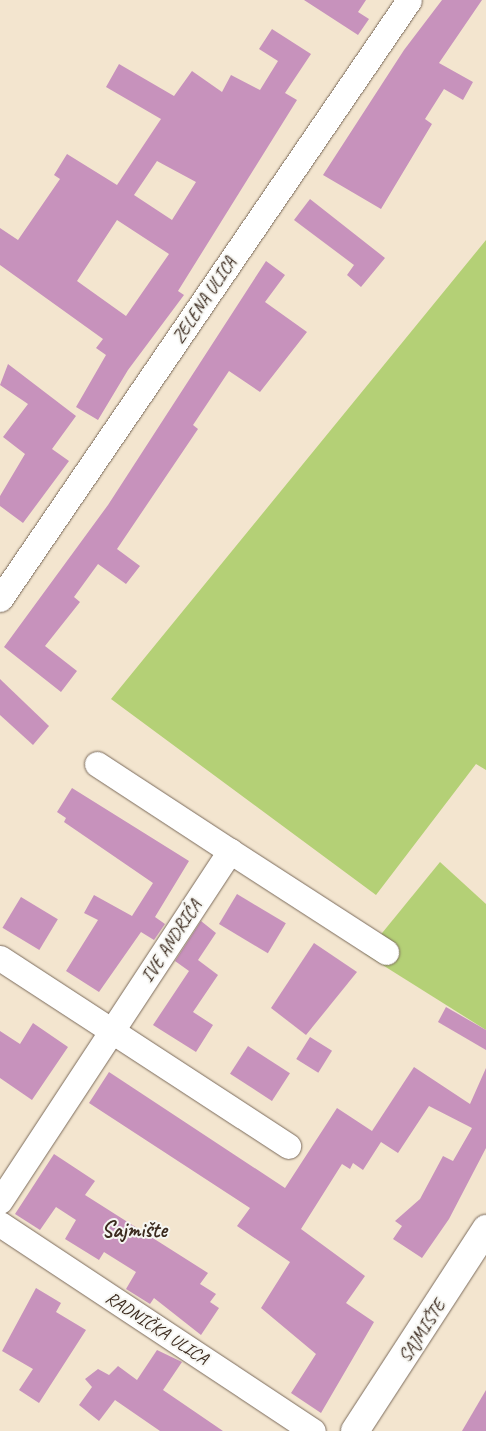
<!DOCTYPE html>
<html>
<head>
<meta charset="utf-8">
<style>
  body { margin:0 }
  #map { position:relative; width:486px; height:1431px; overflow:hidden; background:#f3e5cf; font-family:Caveat,sans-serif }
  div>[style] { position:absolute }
  .green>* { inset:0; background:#b4d076 }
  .building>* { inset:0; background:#c792bc; transform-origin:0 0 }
  .roads { filter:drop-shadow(0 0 1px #7b6b5c) drop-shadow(0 0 1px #7b6b5c) }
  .minor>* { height:25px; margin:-12.5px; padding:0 12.5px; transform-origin:12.5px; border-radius:12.5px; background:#fff }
  .major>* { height:28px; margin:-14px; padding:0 14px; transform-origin:14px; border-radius:14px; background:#fff }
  span { translate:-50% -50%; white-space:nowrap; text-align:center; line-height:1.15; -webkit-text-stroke:4px #f6f6f2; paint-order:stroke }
  .street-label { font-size:18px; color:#3b2a1e }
  .district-label { font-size:22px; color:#3b2a1e; font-weight:700 }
</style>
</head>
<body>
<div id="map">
  <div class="green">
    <i style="clip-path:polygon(486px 240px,486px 770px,476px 764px,376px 895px,111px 699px)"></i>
    <i style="clip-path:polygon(440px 862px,486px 904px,486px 1030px,365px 954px)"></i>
  </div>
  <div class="building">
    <i style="clip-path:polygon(304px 0,366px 0,358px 12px,369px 19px,358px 35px)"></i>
    <i style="clip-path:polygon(442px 0,482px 0,439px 63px,473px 82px,463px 100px,444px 89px,425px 119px,432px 124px,381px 209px,323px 175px,404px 50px)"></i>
    <i style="clip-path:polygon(evenodd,272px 29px,311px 54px,285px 93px,297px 100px,178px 291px,184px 295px,128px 370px,98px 420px,76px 407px,106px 355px,96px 348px,103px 339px,0 265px,0 228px,18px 240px,60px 179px,54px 175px,67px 154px,117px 185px,161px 119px,106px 87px,119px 64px,174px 96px,192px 71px,222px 92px,231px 75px,260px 90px,278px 61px,259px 49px,272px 29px,157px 161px,196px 182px,172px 220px,134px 195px,157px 161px,272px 29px,117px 220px,169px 254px,126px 316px,77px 281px,117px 220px)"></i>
    <i style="clip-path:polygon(310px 199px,385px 258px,361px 287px,347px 275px,354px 265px,294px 220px)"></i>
    <i style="clip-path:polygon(266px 261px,285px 275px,265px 302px,307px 332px,260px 392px,229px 371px,193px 425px,198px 429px,117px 549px,140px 566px,126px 584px,98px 564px,74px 597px,80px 602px,45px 646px,77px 671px,61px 692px,4px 647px,108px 505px)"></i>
    <i style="clip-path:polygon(8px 364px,76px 416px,52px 449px,69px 461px,23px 523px,0 506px,0 496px,25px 454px,3px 437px,28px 404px,0 385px)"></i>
    <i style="clip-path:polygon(0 679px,49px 726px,33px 745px,0 715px)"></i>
    <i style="clip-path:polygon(72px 788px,189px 861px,155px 917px,165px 924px,154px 940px,141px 932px,99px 992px,66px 971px,98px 920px,84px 913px,94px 895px,132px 916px,153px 883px,64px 822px,66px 818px,57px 812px)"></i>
    <i style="left:237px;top:894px;width:57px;height:35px;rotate:31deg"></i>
    <i style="left:21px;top:897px;width:43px;height:36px;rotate:31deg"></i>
    <i style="clip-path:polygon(201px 921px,216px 933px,198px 960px,218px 975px,193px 1012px,213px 1025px,196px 1052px,153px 1025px,189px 971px,175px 961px)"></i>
    <i style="clip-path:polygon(314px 943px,357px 972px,306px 1035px,271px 1008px)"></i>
    <i style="clip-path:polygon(446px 1007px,486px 1030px,486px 1050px,438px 1022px)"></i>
    <i style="clip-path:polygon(33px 1023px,68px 1047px,32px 1100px,0 1078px,0 1031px,20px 1044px)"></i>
    <i style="left:310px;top:1037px;width:26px;height:26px;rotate:32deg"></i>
    <i style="left:248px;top:1046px;width:50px;height:33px;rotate:33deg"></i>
    <i style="clip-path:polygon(414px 1067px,470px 1104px,486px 1068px,486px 1148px,449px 1219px,422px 1258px,393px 1239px,402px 1226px,395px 1221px,420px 1199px,443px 1156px,453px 1161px,472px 1128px,429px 1106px,398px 1153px,381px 1142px,363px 1170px,353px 1163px,350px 1169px,342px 1164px,301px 1229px,365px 1276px,346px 1303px,374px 1322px,321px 1413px,291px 1393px,316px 1354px,261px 1308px,290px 1262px,237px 1226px,250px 1208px,89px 1103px,109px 1072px,285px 1188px,337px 1108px,372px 1131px)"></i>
    <i style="clip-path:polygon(54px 1154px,95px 1181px,85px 1195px,208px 1273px,200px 1284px,216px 1294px,210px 1302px,219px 1308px,201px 1335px,154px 1298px,150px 1304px,126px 1289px,136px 1272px,104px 1252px,99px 1260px,65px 1239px,76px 1220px,56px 1207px,40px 1230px,15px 1214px)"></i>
    <i style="clip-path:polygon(36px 1288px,61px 1303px,56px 1312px,86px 1330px,39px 1403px,19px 1390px,33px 1369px,2px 1351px)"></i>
    <i style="clip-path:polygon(157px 1350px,182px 1362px,163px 1390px,223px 1431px,160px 1431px,115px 1400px,99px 1421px,79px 1405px,92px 1387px,85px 1379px,98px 1369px,109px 1375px,118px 1366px,137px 1380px)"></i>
    <i style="clip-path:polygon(486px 1390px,486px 1431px,462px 1431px)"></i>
  </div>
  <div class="roads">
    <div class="minor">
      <i style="left:0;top:599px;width:725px;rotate:-55.67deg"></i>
      <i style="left:97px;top:764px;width:159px;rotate:33.2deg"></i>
      <i style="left:0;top:958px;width:344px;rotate:33.1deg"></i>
      <i style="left:0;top:1201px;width:419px;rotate:-56.7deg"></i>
      <i style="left:230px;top:851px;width:186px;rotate:32.9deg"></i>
      <i style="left:0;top:1224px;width:375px;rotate:33.5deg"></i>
    </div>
    <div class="major">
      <i style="left:355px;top:1431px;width:241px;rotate:-57deg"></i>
    </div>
  </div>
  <div class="street-label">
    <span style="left:204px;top:300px;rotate:-56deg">ZELENA ULICA</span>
    <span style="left:171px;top:941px;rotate:-57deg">IVE ANDRIĆA</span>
    <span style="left:157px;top:1328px;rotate:33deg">RADNIČKA ULICA</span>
    <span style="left:422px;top:1331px;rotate:-57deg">SAJMIŠTE</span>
  </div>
  <div class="district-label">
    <span style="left:134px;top:1231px">Sajmište</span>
  </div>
</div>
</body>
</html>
